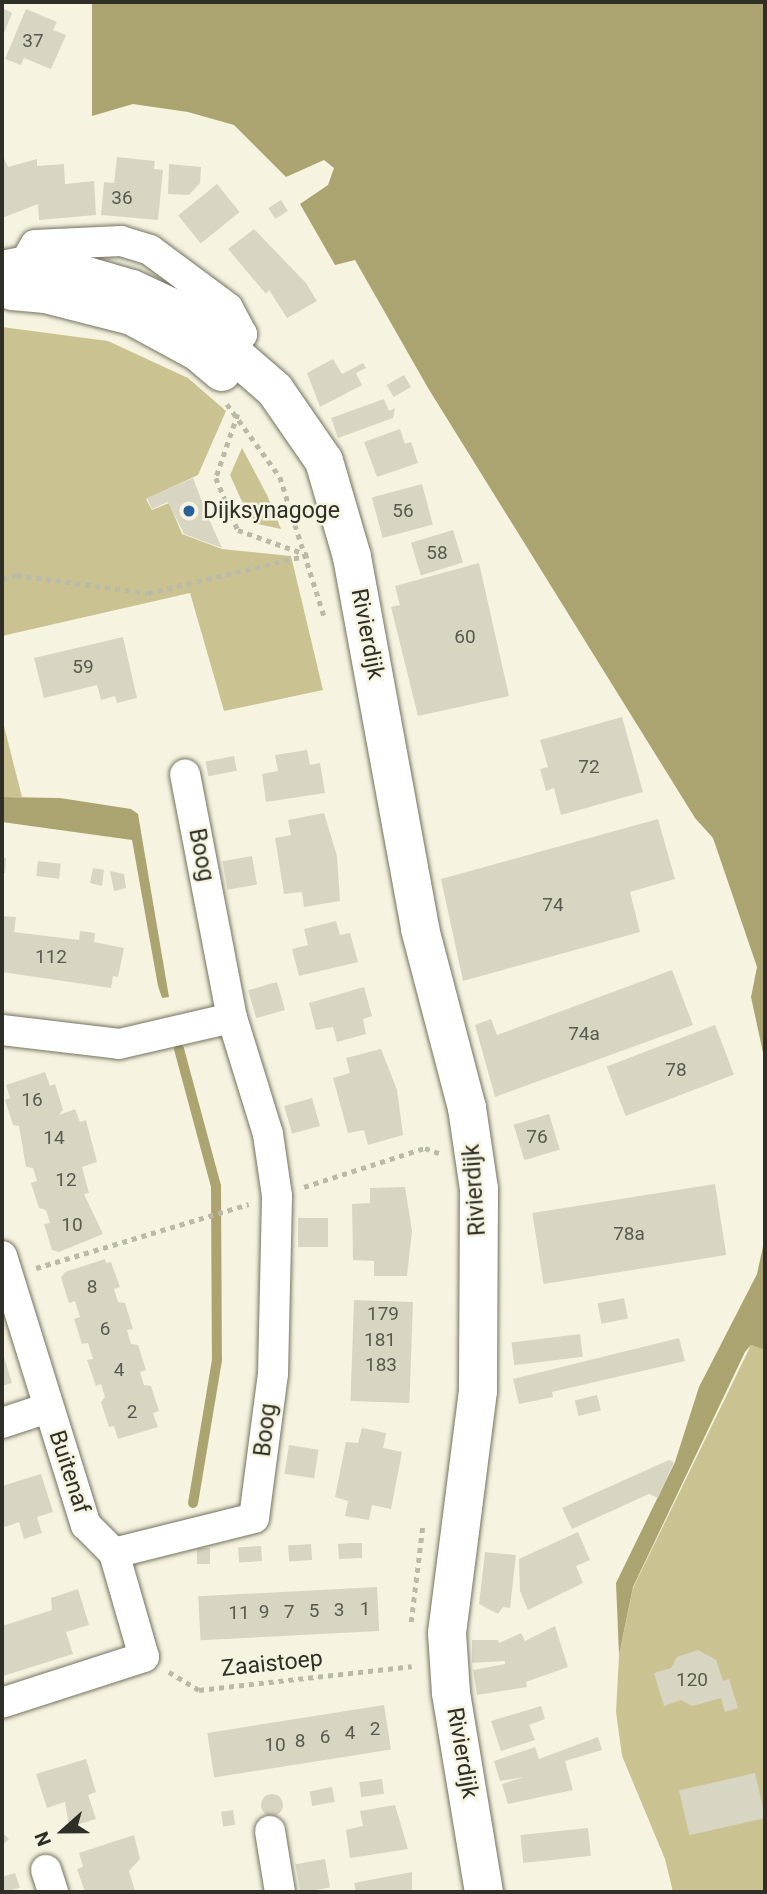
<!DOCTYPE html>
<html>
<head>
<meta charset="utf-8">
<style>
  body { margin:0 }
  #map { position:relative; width:767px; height:1894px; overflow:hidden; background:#f6f4e0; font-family:Roboto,sans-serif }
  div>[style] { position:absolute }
  .green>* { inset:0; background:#cac391 }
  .water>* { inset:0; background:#aba470 }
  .stream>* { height:10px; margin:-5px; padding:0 5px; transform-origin:5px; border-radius:5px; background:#aba470 }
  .building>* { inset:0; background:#d8d6c3; transform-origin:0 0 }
  .round { border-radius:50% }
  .path>* { height:4.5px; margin-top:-2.25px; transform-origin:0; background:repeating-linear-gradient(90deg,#bbb9a8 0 5px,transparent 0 10px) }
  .roads { filter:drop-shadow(0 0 2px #747260) drop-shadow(0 0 2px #747260) }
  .street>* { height:30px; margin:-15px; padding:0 15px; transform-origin:15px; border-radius:15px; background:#fff }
  .secondary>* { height:38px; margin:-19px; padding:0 19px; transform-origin:19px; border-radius:19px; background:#fff }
  .dots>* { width:19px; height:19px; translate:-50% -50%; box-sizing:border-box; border:4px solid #f6f4e0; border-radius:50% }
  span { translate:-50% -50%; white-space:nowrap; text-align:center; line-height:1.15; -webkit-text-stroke:5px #f6f4e0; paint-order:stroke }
  .number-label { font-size:19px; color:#5a594e }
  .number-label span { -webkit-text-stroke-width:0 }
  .poi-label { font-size:23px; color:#302f27 }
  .left { translate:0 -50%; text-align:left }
  .street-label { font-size:23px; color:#302f27 }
  .frame { position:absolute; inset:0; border:4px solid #302f27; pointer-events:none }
  .north { position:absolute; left:28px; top:1796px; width:70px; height:70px; -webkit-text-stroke:5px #f6f4e0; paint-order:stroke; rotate:249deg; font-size:19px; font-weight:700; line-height:28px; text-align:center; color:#302f27 }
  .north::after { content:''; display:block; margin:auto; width:24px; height:32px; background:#302f27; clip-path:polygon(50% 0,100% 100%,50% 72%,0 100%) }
</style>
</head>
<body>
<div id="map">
  <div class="green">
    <i style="clip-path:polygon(2px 327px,108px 341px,188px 378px,226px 411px,198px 475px,146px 499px,152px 510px,169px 503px,182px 534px,222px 549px,291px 556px,323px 690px,224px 711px,190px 593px,2px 636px)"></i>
    <i style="clip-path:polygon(242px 448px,267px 495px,281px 529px,253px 523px,249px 517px,230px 475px)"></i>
    <i style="clip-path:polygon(2px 718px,22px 797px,2px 797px)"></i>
    <i style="clip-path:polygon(751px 1345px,765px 1350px,765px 1892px,673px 1892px,665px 1859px,622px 1756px,616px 1712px,619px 1655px,633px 1588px)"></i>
  </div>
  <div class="water">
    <i style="clip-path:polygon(92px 2px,765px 2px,765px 1062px,751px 997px,757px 967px,713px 838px,695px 818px,428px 388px,355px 260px,335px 265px,300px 204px,328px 185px,334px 168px,324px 160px,286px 177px,234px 125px,188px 112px,133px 104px,92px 116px)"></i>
    <i style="clip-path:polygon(2px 797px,60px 798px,131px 809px,138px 814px,169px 997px,162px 998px,158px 986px,132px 840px,2px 822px)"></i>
    <i style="clip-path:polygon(765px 1237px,765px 1350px,751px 1345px,745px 1352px,633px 1587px,619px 1655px,616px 1583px,675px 1462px,699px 1387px,757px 1274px)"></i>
  </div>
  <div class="stream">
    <i style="left:179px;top:1049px;width:142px;rotate:74.9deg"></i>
    <i style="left:216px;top:1186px;width:174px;rotate:89.7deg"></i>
    <i style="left:217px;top:1360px;width:145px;rotate:99.5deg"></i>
  </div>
  <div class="building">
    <i style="clip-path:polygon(2px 8px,12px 13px,2px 38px)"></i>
    <i style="clip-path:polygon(26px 9px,57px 22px,53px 30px,66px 35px,51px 69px,24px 58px,21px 65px,5px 59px)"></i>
    <i style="clip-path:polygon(2px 154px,8px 167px,37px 159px,37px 166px,64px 164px,65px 184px,94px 181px,96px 215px,39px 220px,38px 204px,2px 218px)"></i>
    <i style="clip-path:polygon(117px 157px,155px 161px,154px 169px,163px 170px,158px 220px,101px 215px,104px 182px,114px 183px)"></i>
    <i style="clip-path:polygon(169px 164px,201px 167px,200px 183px,189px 195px,168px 194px)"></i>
    <i style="left:217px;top:184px;width:36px;height:50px;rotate:51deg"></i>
    <i style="left:281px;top:200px;width:13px;height:15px;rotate:58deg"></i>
    <i style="clip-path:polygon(254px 229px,306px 283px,317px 301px,287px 318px,269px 290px,266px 294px,228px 249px)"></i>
    <i style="clip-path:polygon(333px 359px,342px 374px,363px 363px,366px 368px,356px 373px,362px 385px,320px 407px,307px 373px)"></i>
    <i style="left:404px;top:375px;width:14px;height:20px;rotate:60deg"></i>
    <i style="clip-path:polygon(384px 399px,389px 411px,395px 408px,393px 418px,338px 438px,331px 418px)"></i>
    <i style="clip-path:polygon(400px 429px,405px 444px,411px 442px,418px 463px,377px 477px,364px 442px)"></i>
    <i style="clip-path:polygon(193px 478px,208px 517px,222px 548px,184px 534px,168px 502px,152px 509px,147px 498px)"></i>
    <i style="left:422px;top:484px;width:42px;height:52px;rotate:75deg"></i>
    <i style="left:453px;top:530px;width:34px;height:44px;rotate:73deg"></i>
    <i style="clip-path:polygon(479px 563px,509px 696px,418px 716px,391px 607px,400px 605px,395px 586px)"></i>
    <i style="clip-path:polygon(123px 637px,137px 698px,117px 703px,115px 696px,101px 700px,97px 685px,44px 698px,34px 658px)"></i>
    <i style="clip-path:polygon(622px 717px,643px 792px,561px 815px,554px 788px,546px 791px,540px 769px,548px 767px,540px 740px)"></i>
    <i style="clip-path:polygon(307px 750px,310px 765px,320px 763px,325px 793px,266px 802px,262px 774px,278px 771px,275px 755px)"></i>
    <i style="left:234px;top:756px;width:15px;height:29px;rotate:79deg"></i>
    <i style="clip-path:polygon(324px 813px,337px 856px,340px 901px,304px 907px,302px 892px,284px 894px,275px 838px,291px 835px,288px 820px)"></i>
    <i style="clip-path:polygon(658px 819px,675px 879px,630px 892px,640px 932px,463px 981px,441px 879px)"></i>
    <i style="left:252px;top:856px;width:29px;height:30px;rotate:80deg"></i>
    <i style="clip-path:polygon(2px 857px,6px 858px,5px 873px,2px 873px)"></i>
    <i style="left:38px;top:861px;width:23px;height:15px;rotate:7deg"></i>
    <i style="clip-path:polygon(93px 868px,104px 870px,102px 886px,90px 883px)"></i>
    <i style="clip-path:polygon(110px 871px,124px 874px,126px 888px,114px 891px)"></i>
    <i style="clip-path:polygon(2px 916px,16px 917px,14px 932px,79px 940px,80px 931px,95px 933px,94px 942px,124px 948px,118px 977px,113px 976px,111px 988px,2px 972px)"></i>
    <i style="clip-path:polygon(336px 921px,340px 935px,350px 933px,358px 962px,299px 976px,292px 949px,308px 945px,304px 929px)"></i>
    <i style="clip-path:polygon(672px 970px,693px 1025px,495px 1097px,475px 1025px,491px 1019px,497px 1035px)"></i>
    <i style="left:277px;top:982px;width:29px;height:30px;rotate:74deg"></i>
    <i style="clip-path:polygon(364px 987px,372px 1016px,363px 1019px,366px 1034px,337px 1042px,333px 1027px,316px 1030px,309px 1003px)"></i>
    <i style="left:715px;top:1025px;width:53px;height:116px;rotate:69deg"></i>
    <i style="clip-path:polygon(381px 1049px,397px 1090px,403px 1135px,368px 1145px,364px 1130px,348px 1133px,333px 1078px,350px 1073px,346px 1058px)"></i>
    <i style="clip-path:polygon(45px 1072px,50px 1086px,55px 1084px,63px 1110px,59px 1115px,75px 1109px,80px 1122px,86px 1120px,97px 1162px,82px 1167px,89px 1193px,84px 1194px,103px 1234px,59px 1252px,52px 1250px,44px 1224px,50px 1223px,46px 1210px,39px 1208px,31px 1183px,37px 1181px,33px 1168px,26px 1167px,19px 1126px,13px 1125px,5px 1100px,10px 1098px,6px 1085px)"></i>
    <i style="left:312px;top:1098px;width:29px;height:29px;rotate:74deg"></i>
    <i style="left:549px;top:1114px;width:37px;height:37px;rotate:73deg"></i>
    <i style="left:715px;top:1184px;width:72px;height:185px;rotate:81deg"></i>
    <i style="clip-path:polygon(405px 1187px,412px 1231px,407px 1276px,374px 1276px,374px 1261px,353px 1260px,352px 1204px,370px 1203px,370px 1188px)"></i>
    <i style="left:298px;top:1218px;width:30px;height:29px"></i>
    <i style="clip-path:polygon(105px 1259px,106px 1263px,111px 1262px,120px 1287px,114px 1289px,118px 1302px,125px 1303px,133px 1329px,127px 1330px,131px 1344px,138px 1345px,146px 1370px,140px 1372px,144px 1385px,151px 1386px,159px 1411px,153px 1413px,158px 1427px,118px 1439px,114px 1426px,109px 1427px,101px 1402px,105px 1397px,101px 1384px,96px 1386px,87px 1360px,93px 1359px,88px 1343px,82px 1344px,74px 1319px,80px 1317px,75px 1301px,69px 1303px,61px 1278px,65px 1272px)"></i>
    <i style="left:624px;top:1298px;width:21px;height:27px;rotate:79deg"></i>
    <i style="left:354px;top:1300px;width:59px;height:101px;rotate:2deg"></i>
    <i style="left:580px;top:1334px;width:23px;height:69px;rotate:83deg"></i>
    <i style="clip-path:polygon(679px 1338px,685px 1361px,552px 1392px,553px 1397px,519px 1404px,513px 1379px)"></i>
    <i style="clip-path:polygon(2px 1350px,12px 1383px,2px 1386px)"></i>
    <i style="left:597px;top:1395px;width:16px;height:23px;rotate:76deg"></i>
    <i style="clip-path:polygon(362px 1428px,386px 1433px,383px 1448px,402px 1452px,391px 1509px,372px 1505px,369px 1520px,345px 1516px,348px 1501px,335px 1497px,346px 1442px,358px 1443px)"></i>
    <i style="left:289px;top:1445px;width:30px;height:29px;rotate:9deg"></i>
    <i style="clip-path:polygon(669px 1460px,674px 1462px,658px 1498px,649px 1494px,572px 1529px,562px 1508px)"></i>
    <i style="clip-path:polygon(41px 1474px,53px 1512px,37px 1517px,42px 1533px,24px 1539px,19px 1522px,2px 1528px,2px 1486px)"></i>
    <i style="clip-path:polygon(578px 1532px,590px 1560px,576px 1566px,583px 1583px,528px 1610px,520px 1591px,519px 1559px)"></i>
    <i style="clip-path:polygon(350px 1543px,362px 1543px,362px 1558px,339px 1559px,338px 1544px)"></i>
    <i style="left:311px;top:1544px;width:16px;height:23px;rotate:86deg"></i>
    <i style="left:261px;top:1546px;width:15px;height:23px;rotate:86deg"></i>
    <i style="left:197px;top:1548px;width:13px;height:16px"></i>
    <i style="clip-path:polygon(485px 1552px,516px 1555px,510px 1608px,503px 1607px,498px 1614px,479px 1604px)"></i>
    <i style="left:377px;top:1587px;width:44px;height:179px;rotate:87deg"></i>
    <i style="clip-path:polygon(78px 1589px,89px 1625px,66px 1632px,73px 1654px,3px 1676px,2px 1626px,52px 1610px,51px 1598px)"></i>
    <i style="clip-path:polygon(555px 1626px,568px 1667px,526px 1682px,527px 1687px,477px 1695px,473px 1670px,505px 1664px,505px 1661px,472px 1663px,472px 1640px,498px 1640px,499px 1643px,521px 1633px,525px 1641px)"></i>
    <i style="clip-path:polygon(698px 1650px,716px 1660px,723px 1681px,729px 1679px,738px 1708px,725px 1712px,721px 1698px,692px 1706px,681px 1700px,664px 1706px,654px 1673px,671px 1668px,677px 1657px)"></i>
    <i style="left:384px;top:1705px;width:45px;height:179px;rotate:81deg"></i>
    <i style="clip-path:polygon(541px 1706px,545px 1719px,529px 1725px,535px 1740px,501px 1751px,491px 1721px)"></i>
    <i style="clip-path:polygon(598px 1737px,602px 1750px,565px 1761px,573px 1790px,508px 1804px,502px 1784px,524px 1777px,500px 1781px,494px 1761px,535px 1747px,539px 1759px)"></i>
    <i style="clip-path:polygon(86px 1759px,96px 1792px,88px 1795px,96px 1819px,69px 1827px,65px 1802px,47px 1808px,36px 1774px)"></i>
    <i style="left:755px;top:1773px;width:46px;height:78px;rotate:77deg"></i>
    <i style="left:382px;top:1779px;width:15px;height:23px;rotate:82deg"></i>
    <i style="left:332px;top:1787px;width:15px;height:23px;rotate:79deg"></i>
    <i class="round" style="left:261px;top:1794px;width:22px;height:22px"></i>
    <i style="clip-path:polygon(395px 1805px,408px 1849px,350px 1858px,346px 1830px,363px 1826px,360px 1811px)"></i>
    <i style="left:233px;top:1810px;width:15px;height:12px;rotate:82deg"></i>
    <i style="left:588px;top:1828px;width:28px;height:68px;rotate:84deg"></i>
    <i style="clip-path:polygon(2px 1832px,9px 1839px,2px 1846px)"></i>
    <i style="clip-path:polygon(134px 1835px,140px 1859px,129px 1871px,135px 1891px,85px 1892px,77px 1869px,83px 1867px,79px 1853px)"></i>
    <i style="left:325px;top:1859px;width:29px;height:30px;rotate:80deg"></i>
    <i style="clip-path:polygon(412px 1872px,412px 1892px,356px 1892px,354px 1883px)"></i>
    <i style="clip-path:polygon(15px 1873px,20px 1888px,2px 1892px,2px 1877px)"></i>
  </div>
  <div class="path">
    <i style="left:227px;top:404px;width:90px;rotate:54deg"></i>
    <i style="left:280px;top:477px;width:149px;rotate:72.4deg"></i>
    <i style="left:238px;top:414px;width:68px;rotate:109deg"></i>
    <i style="left:216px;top:478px;width:56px;rotate:67.1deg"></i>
    <i style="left:238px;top:530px;width:74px;rotate:19.7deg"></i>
    <i style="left:2px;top:579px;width:15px;rotate:-16deg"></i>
    <i style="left:16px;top:575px;width:133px;rotate:7.8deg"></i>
    <i style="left:148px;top:593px;width:165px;rotate:-13.3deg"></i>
    <i style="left:304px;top:1187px;width:127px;rotate:-17.9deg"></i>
    <i style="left:425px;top:1148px;width:15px;rotate:20deg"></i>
    <i style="left:36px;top:1268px;width:222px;rotate:-16.7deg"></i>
    <i style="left:411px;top:1622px;width:100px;rotate:-83.1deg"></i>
    <i style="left:169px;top:1672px;width:35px;rotate:31deg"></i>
    <i style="left:199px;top:1690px;width:214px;rotate:-6.4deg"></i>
  </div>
  <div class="roads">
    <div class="street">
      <i style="left:21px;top:285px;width:19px;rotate:-84deg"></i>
      <i style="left:23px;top:266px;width:24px;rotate:-60deg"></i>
      <i style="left:35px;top:245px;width:86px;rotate:-2.7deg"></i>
      <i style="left:121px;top:241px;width:30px;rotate:17deg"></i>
      <i style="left:150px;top:250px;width:97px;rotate:36.6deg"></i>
      <i style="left:228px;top:308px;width:30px;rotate:62deg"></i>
      <i style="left:242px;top:334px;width:42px;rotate:123.3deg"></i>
      <i style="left:2px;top:1030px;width:118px;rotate:6.8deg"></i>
      <i style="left:119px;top:1044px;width:116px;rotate:-13deg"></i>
      <i style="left:2px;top:1256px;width:282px;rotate:72.7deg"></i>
      <i style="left:86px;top:1525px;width:40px;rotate:45deg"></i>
      <i style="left:114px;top:1553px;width:108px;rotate:73.9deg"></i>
      <i style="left:144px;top:1657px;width:149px;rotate:162.1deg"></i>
      <i style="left:2px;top:1423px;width:48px;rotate:-18.1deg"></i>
      <i style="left:114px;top:1553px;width:144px;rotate:-14deg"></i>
      <i style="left:254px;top:1518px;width:145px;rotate:-82.5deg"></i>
      <i style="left:273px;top:1374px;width:178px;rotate:-88.7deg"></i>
      <i style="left:277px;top:1196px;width:63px;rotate:-98.3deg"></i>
      <i style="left:268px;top:1134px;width:121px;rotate:-107.2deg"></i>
      <i style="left:232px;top:1018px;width:248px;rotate:-100.9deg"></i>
      <i style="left:270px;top:1831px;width:62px;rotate:80.7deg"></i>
      <i style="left:46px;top:1870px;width:23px;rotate:72deg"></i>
    </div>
    <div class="secondary">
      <i style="left:2px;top:270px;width:21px;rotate:-11deg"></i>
      <i style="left:23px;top:266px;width:54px;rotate:7.4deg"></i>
      <i style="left:77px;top:273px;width:57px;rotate:16.2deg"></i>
      <i style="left:132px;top:289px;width:64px;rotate:25deg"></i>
      <i style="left:190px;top:316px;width:113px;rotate:41deg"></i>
      <i style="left:275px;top:390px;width:86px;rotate:55.4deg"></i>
      <i style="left:324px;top:461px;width:100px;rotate:73.7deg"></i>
      <i style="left:352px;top:557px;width:378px;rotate:79.6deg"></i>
      <i style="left:420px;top:929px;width:185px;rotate:75.3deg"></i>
      <i style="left:467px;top:1108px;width:82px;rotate:81.6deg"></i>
      <i style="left:479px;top:1189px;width:202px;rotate:90.3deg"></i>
      <i style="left:478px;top:1391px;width:244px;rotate:97.3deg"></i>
      <i style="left:447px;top:1633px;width:60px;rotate:86.2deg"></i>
      <i style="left:451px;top:1693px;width:202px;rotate:80.6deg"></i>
      <i style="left:12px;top:291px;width:34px;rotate:5deg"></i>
      <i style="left:46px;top:294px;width:89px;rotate:14.3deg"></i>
      <i style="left:132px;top:316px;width:75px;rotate:28.6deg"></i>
      <i style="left:198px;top:352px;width:31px;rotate:40deg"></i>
    </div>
  </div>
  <div class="dots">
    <i style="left:189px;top:511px;background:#296199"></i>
  </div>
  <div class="number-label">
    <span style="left:33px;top:41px">37</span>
    <span style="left:122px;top:198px">36</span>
    <span style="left:403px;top:511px">56</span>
    <span style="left:437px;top:553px">58</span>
    <span style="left:465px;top:637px">60</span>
    <span style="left:83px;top:667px">59</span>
    <span style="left:589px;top:767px">72</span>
    <span style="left:553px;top:905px">74</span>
    <span style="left:51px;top:957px">112</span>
    <span style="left:584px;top:1034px">74a</span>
    <span style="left:676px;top:1070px">78</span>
    <span style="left:32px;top:1100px">16</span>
    <span style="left:537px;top:1137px">76</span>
    <span style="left:54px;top:1138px">14</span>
    <span style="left:66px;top:1180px">12</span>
    <span style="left:72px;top:1225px">10</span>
    <span style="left:629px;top:1234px">78a</span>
    <span style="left:92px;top:1287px">8</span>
    <span style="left:383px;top:1314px">179</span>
    <span style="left:105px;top:1329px">6</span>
    <span style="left:380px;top:1340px">181</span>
    <span style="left:381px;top:1365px">183</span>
    <span style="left:119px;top:1370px">4</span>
    <span style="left:132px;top:1412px">2</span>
    <span style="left:365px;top:1609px">1</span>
    <span style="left:339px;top:1610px">3</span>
    <span style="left:314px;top:1611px">5</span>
    <span style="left:264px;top:1612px">9</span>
    <span style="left:289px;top:1612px">7</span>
    <span style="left:239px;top:1613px">11</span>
    <span style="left:692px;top:1680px">120</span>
    <span style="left:375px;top:1729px">2</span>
    <span style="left:350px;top:1733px">4</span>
    <span style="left:325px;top:1737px">6</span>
    <span style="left:300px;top:1741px">8</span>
    <span style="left:275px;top:1745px">10</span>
  </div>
  <div class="poi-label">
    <span class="left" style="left:203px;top:511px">Dijksynagoge</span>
  </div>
  <div class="street-label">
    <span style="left:367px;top:634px;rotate:79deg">Rivierdijk</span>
    <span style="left:201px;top:855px;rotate:79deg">Boog</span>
    <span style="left:475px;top:1190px;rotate:-94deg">Rivierdijk</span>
    <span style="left:266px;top:1430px;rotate:-83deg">Boog</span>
    <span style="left:69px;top:1472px;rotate:72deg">Buitenaf</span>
    <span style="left:272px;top:1664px;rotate:-6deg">Zaaistoep</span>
    <span style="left:462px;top:1753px;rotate:80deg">Rivierdijk</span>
  </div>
  <div class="frame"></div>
  <div class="north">N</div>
</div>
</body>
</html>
